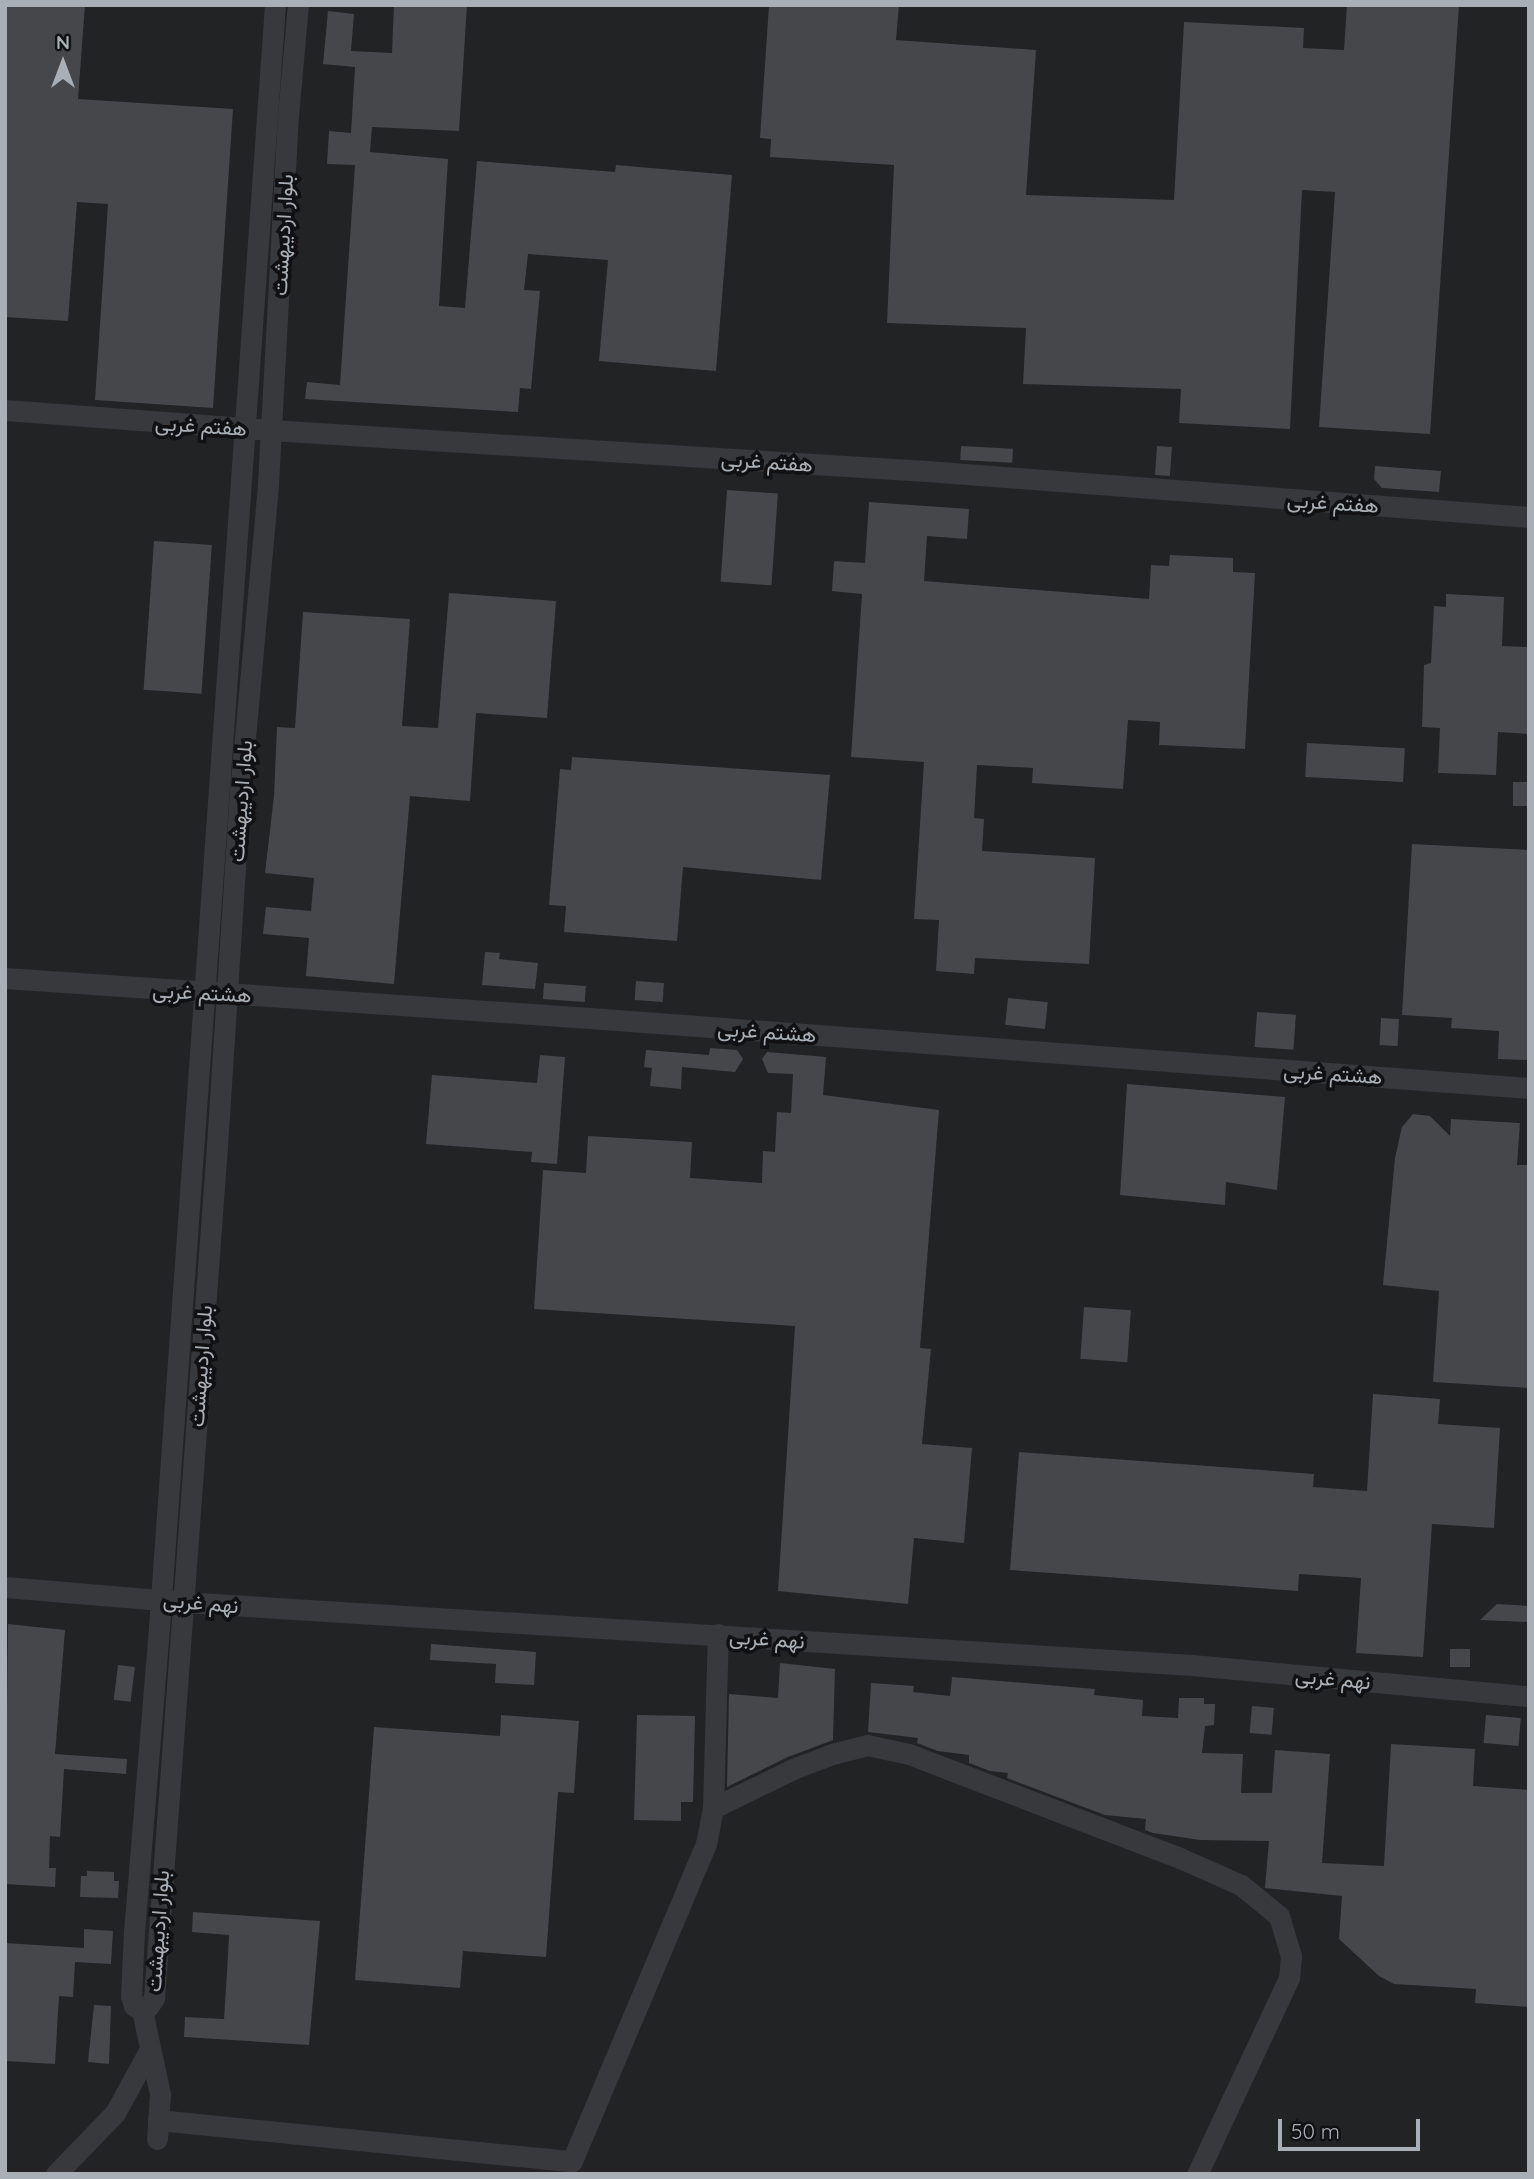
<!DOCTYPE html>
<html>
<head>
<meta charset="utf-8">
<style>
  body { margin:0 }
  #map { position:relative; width:1534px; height:2179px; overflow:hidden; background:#161618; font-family:Quicksand,Vazirmatn,sans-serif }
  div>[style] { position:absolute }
  .built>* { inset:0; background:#222325; transform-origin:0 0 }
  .building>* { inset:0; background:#45474b; transform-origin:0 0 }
  .minor>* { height:21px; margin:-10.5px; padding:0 10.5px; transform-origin:10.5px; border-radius:10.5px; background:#38393d }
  span { translate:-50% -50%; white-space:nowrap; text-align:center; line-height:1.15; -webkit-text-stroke:7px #111113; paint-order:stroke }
  .street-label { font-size:21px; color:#a9afb7 }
  .frame { position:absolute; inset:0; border:7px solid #a9afb7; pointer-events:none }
  .north { position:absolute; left:28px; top:28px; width:70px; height:70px; -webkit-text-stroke:5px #111113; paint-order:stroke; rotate:0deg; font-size:19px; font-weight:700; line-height:28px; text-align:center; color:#a9afb7 }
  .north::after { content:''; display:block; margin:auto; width:24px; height:32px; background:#a9afb7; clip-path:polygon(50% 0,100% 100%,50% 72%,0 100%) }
  .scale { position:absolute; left:1278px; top:2119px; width:142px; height:32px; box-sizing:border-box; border:4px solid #a9afb7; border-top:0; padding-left:9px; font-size:21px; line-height:24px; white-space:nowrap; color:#a9afb7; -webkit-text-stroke:5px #111113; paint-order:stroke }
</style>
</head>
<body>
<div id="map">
  <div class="built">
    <i style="left:5px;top:5px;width:1524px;height:2169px"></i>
  </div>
  <div class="building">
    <i style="clip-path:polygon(5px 5px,85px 5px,78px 99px,233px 109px,213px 408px,95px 400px,108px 204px,77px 202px,68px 321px,5px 317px)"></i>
    <i style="clip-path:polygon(394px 5px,467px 5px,459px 131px,372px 127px,370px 152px,448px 159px,439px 306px,465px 308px,477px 161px,615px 172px,616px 165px,732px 175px,716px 371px,599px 361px,608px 260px,528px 254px,524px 290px,540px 291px,531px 389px,520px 388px,518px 412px,305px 399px,307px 382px,340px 385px,355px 165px,327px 164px,329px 131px,351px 133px,355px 67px,323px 64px,328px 11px,354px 14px,351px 51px,392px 53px)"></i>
    <i style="clip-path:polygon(769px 5px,899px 5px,896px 40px,1036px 50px,1026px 195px,1174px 200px,1184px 22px,1304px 28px,1303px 48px,1344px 50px,1347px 5px,1459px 5px,1430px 434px,1319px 427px,1335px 192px,1302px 190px,1290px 429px,1179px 423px,1181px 389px,1023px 384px,1026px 328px,887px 323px,894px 165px,770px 157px,771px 139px,760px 138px)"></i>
    <i style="left:961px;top:446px;width:52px;height:14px;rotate:3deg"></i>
    <i style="left:1157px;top:446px;width:15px;height:29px;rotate:4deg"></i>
    <i style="clip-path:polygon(1375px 466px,1441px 471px,1439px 492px,1382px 488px,1374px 479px)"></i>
    <i style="left:727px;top:490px;width:51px;height:92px;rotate:4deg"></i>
    <i style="clip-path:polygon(869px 502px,969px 509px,967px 539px,927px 536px,924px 581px,1149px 599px,1151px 565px,1169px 566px,1170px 555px,1233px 558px,1233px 572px,1255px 573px,1245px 749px,1159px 745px,1160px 722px,1128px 720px,1123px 789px,1032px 783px,1033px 768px,977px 765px,974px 818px,984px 819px,982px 851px,1095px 858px,1089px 964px,975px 958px,974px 974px,936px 971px,939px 920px,914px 919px,924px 762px,851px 757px,862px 594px,832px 591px,834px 561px,865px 563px)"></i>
    <i style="left:154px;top:541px;width:58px;height:149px;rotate:4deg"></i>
    <i style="clip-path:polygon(449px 593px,556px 601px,547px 718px,476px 713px,470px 801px,410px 796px,394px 984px,306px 976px,309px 938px,263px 934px,266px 907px,311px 911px,314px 878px,265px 873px,274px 796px,277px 727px,295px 728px,303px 612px,410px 619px,402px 726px,438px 728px)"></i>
    <i style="clip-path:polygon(1446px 594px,1504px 597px,1502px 646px,1529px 647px,1529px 734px,1498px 732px,1496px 775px,1438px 773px,1440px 728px,1422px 727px,1424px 665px,1431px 663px,1434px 606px,1446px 607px)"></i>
    <i style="left:1307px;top:743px;width:98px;height:34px;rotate:3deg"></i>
    <i style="clip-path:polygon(572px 757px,830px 775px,821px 880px,683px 867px,677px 941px,564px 932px,566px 906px,549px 905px,560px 769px,571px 770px)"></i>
    <i style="left:1513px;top:782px;width:16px;height:24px"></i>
    <i style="clip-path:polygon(1412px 844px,1529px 850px,1529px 1060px,1498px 1059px,1499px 1031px,1451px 1028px,1452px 1018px,1402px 1015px)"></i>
    <i style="clip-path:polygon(485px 952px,500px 953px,499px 959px,538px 963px,535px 989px,482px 985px)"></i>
    <i style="left:636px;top:981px;width:28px;height:19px;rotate:4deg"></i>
    <i style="left:544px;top:983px;width:42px;height:16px;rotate:4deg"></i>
    <i style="left:1008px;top:998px;width:40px;height:27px;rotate:6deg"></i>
    <i style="left:1257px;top:1012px;width:39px;height:35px;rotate:4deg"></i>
    <i style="left:1381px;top:1018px;width:18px;height:27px;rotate:3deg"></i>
    <i style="clip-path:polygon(710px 1048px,737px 1050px,743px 1059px,735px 1072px,682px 1067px,681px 1089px,650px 1086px,652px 1068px,644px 1067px,646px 1050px,709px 1055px)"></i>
    <i style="clip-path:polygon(767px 1052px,826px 1057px,823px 1095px,939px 1110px,920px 1348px,931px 1349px,922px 1444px,972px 1448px,964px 1543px,914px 1538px,908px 1604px,778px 1591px,795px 1326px,534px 1309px,543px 1170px,586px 1173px,588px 1136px,692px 1142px,690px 1178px,762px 1183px,763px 1151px,775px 1152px,777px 1112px,791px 1113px,793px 1074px,768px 1073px,762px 1059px)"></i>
    <i style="clip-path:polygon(540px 1055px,565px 1057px,557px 1164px,531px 1162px,532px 1152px,426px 1144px,432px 1075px,537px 1083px)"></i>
    <i style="clip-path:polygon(1127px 1084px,1285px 1097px,1277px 1190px,1226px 1182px,1225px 1205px,1120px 1195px)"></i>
    <i style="clip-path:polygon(1413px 1114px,1430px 1116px,1450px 1136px,1451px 1119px,1520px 1123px,1517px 1165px,1529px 1165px,1529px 1388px,1433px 1382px,1439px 1291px,1383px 1285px,1395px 1158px,1402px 1127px)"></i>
    <i style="left:1084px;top:1307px;width:47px;height:52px;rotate:4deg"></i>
    <i style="clip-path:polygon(1373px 1394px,1440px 1399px,1438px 1424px,1500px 1428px,1494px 1528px,1432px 1524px,1423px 1657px,1356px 1653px,1361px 1578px,1299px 1574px,1298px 1591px,1010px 1570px,1019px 1452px,1314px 1474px,1313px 1487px,1367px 1491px)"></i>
    <i style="clip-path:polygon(1497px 1604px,1529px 1606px,1529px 1622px,1480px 1620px)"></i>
    <i style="clip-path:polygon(8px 1624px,65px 1630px,55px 1754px,127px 1759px,126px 1774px,64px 1769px,60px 1837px,50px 1836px,49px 1868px,56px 1868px,55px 1887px,5px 1884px)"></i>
    <i style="clip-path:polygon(431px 1644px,536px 1652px,534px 1685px,495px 1683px,496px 1664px,430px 1660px)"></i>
    <i style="left:1450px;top:1649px;width:20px;height:18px"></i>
    <i style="clip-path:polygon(780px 1663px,835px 1669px,833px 1740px,788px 1757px,727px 1787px,729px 1694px,778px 1698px)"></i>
    <i style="left:118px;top:1665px;width:17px;height:35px;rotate:7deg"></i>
    <i style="clip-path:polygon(952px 1677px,1095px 1689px,1094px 1695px,1143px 1700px,1142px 1716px,1178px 1718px,1179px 1698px,1204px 1698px,1204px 1704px,1215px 1704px,1214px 1725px,1205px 1726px,1202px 1753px,1243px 1754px,1241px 1793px,1272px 1793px,1275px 1750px,1330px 1754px,1322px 1863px,1384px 1866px,1391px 1744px,1475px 1749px,1473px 1786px,1529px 1790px,1529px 2007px,1475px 2003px,1476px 1989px,1394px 1984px,1379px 1976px,1339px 1939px,1342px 1896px,1265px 1888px,1269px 1841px,1200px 1840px,1153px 1833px,1145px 1830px,1146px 1819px,1105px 1815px,1007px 1778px,1008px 1773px,990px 1771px,969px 1763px,969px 1755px,938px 1751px,917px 1743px,918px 1738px,868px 1732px,871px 1683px,914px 1686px,913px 1692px,950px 1696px)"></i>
    <i style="left:1252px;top:1706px;width:22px;height:27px;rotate:5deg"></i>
    <i style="clip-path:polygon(501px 1715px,579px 1721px,574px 1793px,558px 1792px,546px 1957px,463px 1951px,460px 1988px,355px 1980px,374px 1727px,500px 1736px)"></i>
    <i style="clip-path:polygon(637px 1715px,695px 1716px,693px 1802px,681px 1802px,681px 1821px,634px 1820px)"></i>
    <i style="left:1486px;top:1715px;width:35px;height:28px;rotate:5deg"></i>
    <i style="clip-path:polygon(87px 1871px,114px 1872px,114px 1881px,119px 1881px,118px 1898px,80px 1897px,81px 1876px,87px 1876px)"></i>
    <i style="clip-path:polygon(193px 1912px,320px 1921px,309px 2045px,184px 2037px,185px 2017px,224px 2019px,227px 1973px,229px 1935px,192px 1932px)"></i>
    <i style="clip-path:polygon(84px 1929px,113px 1931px,111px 1964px,75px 1962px,73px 1997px,59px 1996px,55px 2064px,5px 2061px,5px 1943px,84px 1948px)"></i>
    <i style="clip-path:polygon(94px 2005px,111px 2006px,109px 2064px,88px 2062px)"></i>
  </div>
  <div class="minor">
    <i style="left:275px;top:5px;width:1627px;rotate:94.09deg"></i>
    <i style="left:159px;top:1628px;width:304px;rotate:94.7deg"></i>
    <i style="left:134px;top:1931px;width:65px;rotate:92.6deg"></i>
    <i style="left:131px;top:1996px;width:10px;rotate:73deg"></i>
    <i style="left:134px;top:2006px;width:9px;rotate:27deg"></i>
    <i style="left:142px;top:2010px;width:7px;rotate:-27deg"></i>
    <i style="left:148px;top:2007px;width:11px;rotate:-56deg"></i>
    <i style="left:154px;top:1998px;width:854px;rotate:-85.77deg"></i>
    <i style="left:217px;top:1146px;width:354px;rotate:-86.3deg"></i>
    <i style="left:240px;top:793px;width:310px;rotate:-84.8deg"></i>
    <i style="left:268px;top:484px;width:369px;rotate:-86.9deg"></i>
    <i style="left:288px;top:116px;width:111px;rotate:-84.9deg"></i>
    <i style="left:5px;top:410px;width:267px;rotate:4.3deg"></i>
    <i style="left:271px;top:430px;width:657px;rotate:3.58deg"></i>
    <i style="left:927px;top:471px;width:604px;rotate:4.37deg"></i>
    <i style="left:5px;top:978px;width:586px;rotate:3.91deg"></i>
    <i style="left:590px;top:1018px;width:942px;rotate:4.26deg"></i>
    <i style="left:5px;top:1587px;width:178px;rotate:4.8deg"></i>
    <i style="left:182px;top:1602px;width:1012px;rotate:3.57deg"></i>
    <i style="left:1192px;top:1665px;width:338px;rotate:5.3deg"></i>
    <i style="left:713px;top:1808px;width:89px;rotate:-26deg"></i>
    <i style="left:793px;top:1769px;width:42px;rotate:-21deg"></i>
    <i style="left:832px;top:1754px;width:36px;rotate:-14deg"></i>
    <i style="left:867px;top:1745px;width:43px;rotate:12.1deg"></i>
    <i style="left:909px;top:1754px;width:290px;rotate:21deg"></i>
    <i style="left:1180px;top:1858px;width:67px;rotate:23.9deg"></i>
    <i style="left:1241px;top:1885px;width:49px;rotate:39.2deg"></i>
    <i style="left:1279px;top:1916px;width:42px;rotate:73.3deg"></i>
    <i style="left:1291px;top:1956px;width:22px;rotate:95deg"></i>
    <i style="left:1289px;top:1978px;width:217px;rotate:115.1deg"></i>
    <i style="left:142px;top:2010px;width:86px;rotate:77.9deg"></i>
    <i style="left:160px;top:2094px;width:45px;rotate:93.8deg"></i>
    <i style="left:158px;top:2120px;width:416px;rotate:5.7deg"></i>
    <i style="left:572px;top:2161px;width:344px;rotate:-67.1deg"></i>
    <i style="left:706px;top:1844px;width:37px;rotate:-79deg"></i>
    <i style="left:713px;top:1808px;width:174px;rotate:-88.4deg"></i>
    <i style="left:56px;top:2174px;width:85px;rotate:-46deg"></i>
    <i style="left:115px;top:2113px;width:73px;rotate:-61.3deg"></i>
  </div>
  <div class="street-label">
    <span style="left:282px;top:235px;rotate:-87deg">بلوار اردیبهشت</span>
    <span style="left:201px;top:425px;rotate:4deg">هفتم غربی</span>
    <span style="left:767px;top:461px;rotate:4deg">هفتم غربی</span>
    <span style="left:1333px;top:502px;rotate:4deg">هفتم غربی</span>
    <span style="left:240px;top:801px;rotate:-86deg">بلوار اردیبهشت</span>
    <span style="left:202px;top:992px;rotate:3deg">هشتم غربی</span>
    <span style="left:767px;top:1031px;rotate:4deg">هشتم غربی</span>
    <span style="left:1333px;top:1073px;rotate:4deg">هشتم غربی</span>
    <span style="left:200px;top:1366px;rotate:-86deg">بلوار اردیبهشت</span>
    <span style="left:201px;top:1602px;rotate:5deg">نهم غربی</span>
    <span style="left:767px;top:1638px;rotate:4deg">نهم غربی</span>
    <span style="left:1333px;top:1678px;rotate:5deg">نهم غربی</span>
    <span style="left:157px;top:1931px;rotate:-86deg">بلوار اردیبهشت</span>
  </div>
  <div class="frame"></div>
  <div class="north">N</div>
  <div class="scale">50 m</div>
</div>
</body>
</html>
